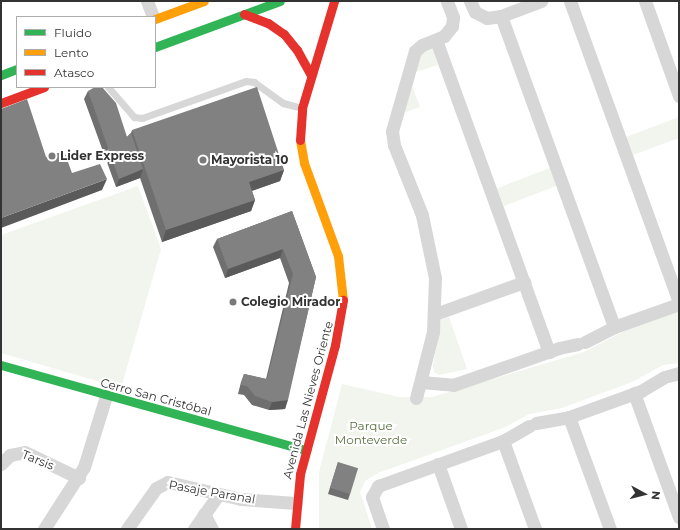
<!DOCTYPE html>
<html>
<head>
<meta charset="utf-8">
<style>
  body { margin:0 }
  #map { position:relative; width:680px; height:530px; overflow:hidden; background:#fff; font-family:Montserrat,sans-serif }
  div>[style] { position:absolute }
  .green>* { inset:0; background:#f1f5ed; transform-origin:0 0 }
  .lane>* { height:7px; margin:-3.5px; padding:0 3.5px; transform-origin:3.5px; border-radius:3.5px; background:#d7d7d7 }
  .street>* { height:13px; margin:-6.5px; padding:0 6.5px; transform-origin:6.5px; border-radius:6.5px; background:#d7d7d7 }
  .fast>* { height:9px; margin:-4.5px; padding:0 4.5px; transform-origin:4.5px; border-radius:4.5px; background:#30b455 }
  .slow>* { height:9px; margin:-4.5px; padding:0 4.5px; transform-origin:4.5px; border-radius:4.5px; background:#ff9f0a }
  .jam>* { height:9px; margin:-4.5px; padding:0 4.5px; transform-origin:4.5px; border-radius:4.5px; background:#e5322d }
  .wall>* { inset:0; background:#6f6f6f }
  .shaded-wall>* { inset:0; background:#5a5a5a }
  .building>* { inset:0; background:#818181; transform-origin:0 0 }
  .dots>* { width:11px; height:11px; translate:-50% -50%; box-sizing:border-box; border:2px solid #fff; border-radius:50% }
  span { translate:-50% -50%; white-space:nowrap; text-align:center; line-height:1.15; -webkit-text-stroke:4px #fff; paint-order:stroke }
  .poi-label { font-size:12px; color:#333; font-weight:700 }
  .left { translate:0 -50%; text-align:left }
  .street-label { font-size:12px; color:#333 }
  .park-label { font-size:12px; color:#56703f }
  .frame { position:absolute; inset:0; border:2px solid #333; pointer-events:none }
  .legend { position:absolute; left:16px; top:16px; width:140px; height:72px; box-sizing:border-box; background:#fff; border:1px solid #adadad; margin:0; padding:5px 7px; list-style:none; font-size:12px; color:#333 }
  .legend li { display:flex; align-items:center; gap:8px; height:20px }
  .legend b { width:20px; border:1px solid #adadad }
  .north { position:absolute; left:624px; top:474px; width:40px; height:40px; -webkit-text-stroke:3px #fff; paint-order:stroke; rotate:97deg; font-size:11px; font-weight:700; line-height:16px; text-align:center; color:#333 }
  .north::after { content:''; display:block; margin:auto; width:14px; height:18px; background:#333; clip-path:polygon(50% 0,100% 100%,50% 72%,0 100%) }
</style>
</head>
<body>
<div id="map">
  <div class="green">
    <i style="clip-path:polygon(432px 47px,438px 65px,416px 72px,422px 50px)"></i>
    <i style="clip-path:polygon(412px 86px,420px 107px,401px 114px)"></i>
    <i style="clip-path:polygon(679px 117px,679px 138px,633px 155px,626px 137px)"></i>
    <i style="left:550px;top:168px;width:19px;height:57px;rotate:69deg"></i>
    <i style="clip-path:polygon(138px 186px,161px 249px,121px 388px,1px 353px,1px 235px)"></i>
    <i style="clip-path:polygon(679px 309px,679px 363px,663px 365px,632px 382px,562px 408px,529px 414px,503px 428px,378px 473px,365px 481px,360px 492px,372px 529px,319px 529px,319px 472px,342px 384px,399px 397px,432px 397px,584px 352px,626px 330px)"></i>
    <i style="clip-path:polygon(449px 317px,467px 369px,439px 375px,434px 372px,433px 365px,441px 320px)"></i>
  </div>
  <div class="lane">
    <i style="left:108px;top:87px;width:40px;rotate:49deg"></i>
    <i style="left:134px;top:117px;width:8px;rotate:7deg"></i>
    <i style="left:142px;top:118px;width:110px;rotate:-19.6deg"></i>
    <i style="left:246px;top:81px;width:8px;rotate:7deg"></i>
    <i style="left:254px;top:82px;width:36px;rotate:36deg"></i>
    <i style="left:283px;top:103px;width:20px;rotate:15deg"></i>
  </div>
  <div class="street">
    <i style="left:147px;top:1px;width:17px;rotate:69deg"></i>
    <i style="left:470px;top:1px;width:12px;rotate:66deg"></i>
    <i style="left:475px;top:12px;width:13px;rotate:27deg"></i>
    <i style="left:487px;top:18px;width:14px;rotate:-8deg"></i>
    <i style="left:501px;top:16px;width:43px;rotate:-20.6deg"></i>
    <i style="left:570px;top:1px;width:320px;rotate:70.1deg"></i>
    <i style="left:645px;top:1px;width:101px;rotate:70.3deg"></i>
    <i style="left:501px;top:16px;width:331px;rotate:70deg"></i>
    <i style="left:436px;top:40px;width:332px;rotate:70.1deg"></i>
    <i style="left:435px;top:314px;width:95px;rotate:-19.8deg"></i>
    <i style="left:585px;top:342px;width:33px;rotate:-27deg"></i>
    <i style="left:614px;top:327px;width:69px;rotate:-19.5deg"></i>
    <i style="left:668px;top:376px;width:11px;rotate:-15deg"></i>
    <i style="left:421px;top:382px;width:32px;rotate:5deg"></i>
    <i style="left:453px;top:385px;width:112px;rotate:-19.2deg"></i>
    <i style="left:559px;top:348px;width:19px;rotate:-12deg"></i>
    <i style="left:634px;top:393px;width:132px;rotate:70.1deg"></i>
    <i style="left:416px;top:398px;width:68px;rotate:-75.6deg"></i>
    <i style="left:433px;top:332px;width:54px;rotate:-87.9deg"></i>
    <i style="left:435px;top:278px;width:64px;rotate:-101.7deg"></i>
    <i style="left:422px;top:215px;width:75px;rotate:-111.8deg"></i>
    <i style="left:394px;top:145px;width:14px;rotate:-98deg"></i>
    <i style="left:392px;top:131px;width:83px;rotate:-74deg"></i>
    <i style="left:415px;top:51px;width:9px;rotate:-41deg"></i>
    <i style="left:422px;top:45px;width:24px;rotate:-22deg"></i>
    <i style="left:444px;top:36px;width:13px;rotate:-51deg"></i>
    <i style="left:452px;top:26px;width:9px;rotate:-84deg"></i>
    <i style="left:453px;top:17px;width:17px;rotate:-111deg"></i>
    <i style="left:569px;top:417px;width:119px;rotate:69.9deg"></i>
    <i style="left:536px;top:423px;width:34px;rotate:-10deg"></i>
    <i style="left:569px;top:417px;width:77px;rotate:-19.9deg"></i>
    <i style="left:641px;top:391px;width:27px;rotate:-31deg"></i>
    <i style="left:503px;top:441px;width:94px;rotate:70deg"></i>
    <i style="left:1px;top:464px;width:13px;rotate:-45deg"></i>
    <i style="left:10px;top:455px;width:15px;rotate:-11deg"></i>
    <i style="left:25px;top:452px;width:60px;rotate:25.7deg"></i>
    <i style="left:438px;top:464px;width:69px;rotate:70.5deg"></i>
    <i style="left:204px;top:514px;width:17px;rotate:62deg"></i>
    <i style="left:44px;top:529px;width:74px;rotate:-57.2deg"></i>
    <i style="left:84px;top:467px;width:74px;rotate:-72.8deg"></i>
    <i style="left:127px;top:529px;width:50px;rotate:-54.7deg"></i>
    <i style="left:156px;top:488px;width:13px;rotate:-27deg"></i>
    <i style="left:168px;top:482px;width:75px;rotate:13.1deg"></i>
    <i style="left:241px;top:499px;width:55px;rotate:4.2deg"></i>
    <i style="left:194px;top:529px;width:42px;rotate:-54.8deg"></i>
    <i style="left:383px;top:529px;width:34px;rotate:-109deg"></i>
    <i style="left:372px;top:497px;width:13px;rotate:-61deg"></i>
    <i style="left:378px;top:486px;width:133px;rotate:-19.8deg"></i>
    <i style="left:503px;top:441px;width:30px;rotate:-30deg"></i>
  </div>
  <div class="fast">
    <i style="left:155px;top:47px;width:133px;rotate:-20.2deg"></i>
    <i style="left:1px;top:75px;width:17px;rotate:-21deg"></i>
    <i style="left:1px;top:365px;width:317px;rotate:15.6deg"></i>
  </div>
  <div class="slow">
    <i style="left:155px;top:19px;width:52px;rotate:-20.2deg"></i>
    <i style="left:300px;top:140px;width:23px;rotate:80deg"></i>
    <i style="left:304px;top:163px;width:99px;rotate:69.9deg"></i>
    <i style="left:338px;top:256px;width:44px;rotate:83.5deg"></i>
  </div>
  <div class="jam">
    <i style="left:244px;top:14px;width:26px;rotate:21deg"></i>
    <i style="left:268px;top:23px;width:19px;rotate:35deg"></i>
    <i style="left:284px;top:34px;width:21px;rotate:51deg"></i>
    <i style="left:297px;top:50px;width:29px;rotate:61deg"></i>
    <i style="left:1px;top:103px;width:46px;rotate:-20.4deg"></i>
    <i style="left:300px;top:140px;width:32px;rotate:-86deg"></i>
    <i style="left:302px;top:108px;width:112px;rotate:-73.3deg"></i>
    <i style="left:295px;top:529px;width:55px;rotate:-84.8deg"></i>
    <i style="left:300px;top:474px;width:134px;rotate:-74.8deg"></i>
    <i style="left:335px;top:345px;width:46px;rotate:-79.9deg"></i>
  </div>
  <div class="wall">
    <i style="clip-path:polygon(88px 91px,127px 137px,131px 133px,132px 130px,284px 170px,280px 181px,252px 191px,255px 200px,251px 211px,162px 242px,140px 178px,116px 187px,84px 99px)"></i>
    <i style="clip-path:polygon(292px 211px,316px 277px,285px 409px,269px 410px,252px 405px,244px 395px,238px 394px,241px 382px,244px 374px,266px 379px,289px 283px,280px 258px,225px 278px,213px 247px,217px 239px)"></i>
    <i style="clip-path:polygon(338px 462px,350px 494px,348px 500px,328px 494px)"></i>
  </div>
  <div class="shaded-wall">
    <i style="clip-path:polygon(143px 169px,140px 178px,116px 187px,119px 179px)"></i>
    <i style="clip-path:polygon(284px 170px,280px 181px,245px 193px,249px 182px)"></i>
    <i style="clip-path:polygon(107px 179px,102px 190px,1px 228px,1px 218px)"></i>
    <i style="clip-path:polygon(255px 200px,251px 211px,162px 242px,166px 230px)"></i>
    <i style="clip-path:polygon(283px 249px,280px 258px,225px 278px,228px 269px)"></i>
    <i style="clip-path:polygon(288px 400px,285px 409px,269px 410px,272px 402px)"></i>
  </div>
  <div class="building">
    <i style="clip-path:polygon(95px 87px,102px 87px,116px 103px,127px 137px,131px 133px,143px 169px,119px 179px,88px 91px)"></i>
    <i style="clip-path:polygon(257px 87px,284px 170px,249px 182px,255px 200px,166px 230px,132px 130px)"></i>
    <i style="clip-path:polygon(27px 99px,46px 157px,64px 151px,72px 173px,100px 164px,107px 179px,1px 218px,1px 109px)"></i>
    <i style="clip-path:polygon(292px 211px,316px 277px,288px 400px,272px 402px,255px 396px,247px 386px,241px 385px,244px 374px,267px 379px,293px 274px,283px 249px,228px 269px,217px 239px)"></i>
    <i style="left:338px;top:462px;width:21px;height:27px;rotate:17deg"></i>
  </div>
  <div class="dots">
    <i style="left:52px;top:156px;background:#7a7a7a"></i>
    <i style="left:203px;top:160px;background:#7a7a7a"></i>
    <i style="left:233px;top:302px;background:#7a7a7a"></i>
  </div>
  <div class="poi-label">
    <span class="left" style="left:60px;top:156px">Lider Express</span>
    <span class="left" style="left:211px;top:160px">Mayorista 10</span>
    <span class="left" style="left:241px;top:302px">Colegio Mirador</span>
  </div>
  <div class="street-label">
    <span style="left:156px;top:397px;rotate:15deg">Cerro San Cristóbal</span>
    <span style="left:308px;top:400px;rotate:-75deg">Avenida Las Nieves Oriente</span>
    <span style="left:38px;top:460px;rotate:22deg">Tarsis</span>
    <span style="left:212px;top:492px;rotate:10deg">Pasaje Paranal</span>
  </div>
  <div class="park-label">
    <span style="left:371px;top:433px">Parque<br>Monteverde</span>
  </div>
  <div class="frame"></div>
  <ul class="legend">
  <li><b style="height:5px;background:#30b455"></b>Fluido</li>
  <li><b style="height:5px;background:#ff9f0a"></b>Lento</li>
  <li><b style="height:5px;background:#e5322d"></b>Atasco</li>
  </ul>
  <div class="north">N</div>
</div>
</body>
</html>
